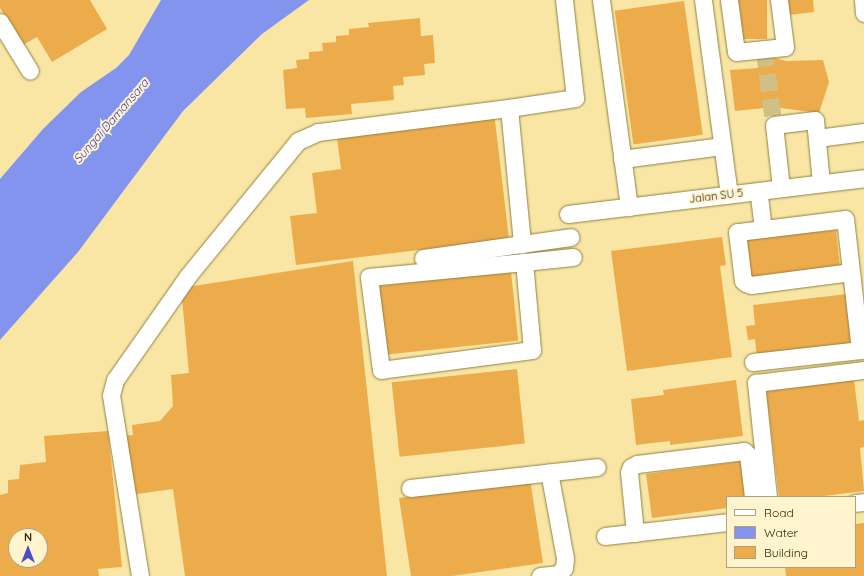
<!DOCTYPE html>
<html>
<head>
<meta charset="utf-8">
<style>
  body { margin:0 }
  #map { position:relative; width:864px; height:576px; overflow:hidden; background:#f9e6a4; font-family:Quicksand,sans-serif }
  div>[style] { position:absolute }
  .water>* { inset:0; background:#8394ee }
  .building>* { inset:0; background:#edac4c; transform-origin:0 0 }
  .minor-tunnel>* { height:17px; margin-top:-8.5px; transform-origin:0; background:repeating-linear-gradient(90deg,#d0c085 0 17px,transparent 0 25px) }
  .roads { filter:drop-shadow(0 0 1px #928140) drop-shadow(0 0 1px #928140) }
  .minor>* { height:17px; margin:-8.5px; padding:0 8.5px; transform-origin:8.5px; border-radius:8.5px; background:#fff }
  span { translate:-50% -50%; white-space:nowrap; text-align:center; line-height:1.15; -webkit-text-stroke:4px #fff4cd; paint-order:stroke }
  .street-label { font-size:11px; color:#2e260b }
  .water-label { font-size:12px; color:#3a3bbd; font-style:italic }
  .legend { position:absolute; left:726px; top:496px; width:130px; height:72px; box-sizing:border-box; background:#fff4cd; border:1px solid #aba27f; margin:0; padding:5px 7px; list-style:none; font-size:12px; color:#2e260b }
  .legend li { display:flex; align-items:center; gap:8px; height:20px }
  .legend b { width:20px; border:1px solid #aba27f }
  .north { position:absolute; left:8px; top:528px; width:40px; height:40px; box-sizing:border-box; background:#fff4cd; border:1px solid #aba27f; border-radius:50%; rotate:0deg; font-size:11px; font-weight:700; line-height:16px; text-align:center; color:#2e260b }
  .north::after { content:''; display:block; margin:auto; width:14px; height:18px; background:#454ec3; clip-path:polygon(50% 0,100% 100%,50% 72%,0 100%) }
</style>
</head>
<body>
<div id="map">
  <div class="water">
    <i style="clip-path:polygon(161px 0,309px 0,262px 34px,183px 111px,78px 252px,0 340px,0 179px,43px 129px,81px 92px,116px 68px,129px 55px)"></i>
  </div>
  <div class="building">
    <i style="clip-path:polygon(0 0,90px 0,107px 29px,52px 62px,37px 37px,23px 45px,0 8px)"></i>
    <i style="left:738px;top:0;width:29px;height:39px"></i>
    <i style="clip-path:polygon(787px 0,813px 0,814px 12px,789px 15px)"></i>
    <i style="left:684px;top:1px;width:135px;height:70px;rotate:82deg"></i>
    <i style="clip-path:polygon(420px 18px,421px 36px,433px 35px,435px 63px,424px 64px,425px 75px,403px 77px,404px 85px,393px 86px,394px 100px,351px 104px,352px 114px,306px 118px,305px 108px,286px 109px,283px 70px,297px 68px,296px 60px,309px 59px,309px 52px,323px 51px,322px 43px,336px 42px,336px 36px,349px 35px,349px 29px,369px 27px,368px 23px)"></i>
    <i style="clip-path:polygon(761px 54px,786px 61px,823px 60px,829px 82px,819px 113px,773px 107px,735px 111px,730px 70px,758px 68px)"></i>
    <i style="clip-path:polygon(494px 112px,509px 239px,296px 265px,290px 216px,317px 213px,312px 173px,341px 169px,336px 131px)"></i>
    <i style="clip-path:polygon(818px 229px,819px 232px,836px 230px,840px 267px,747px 280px,743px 238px)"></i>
    <i style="clip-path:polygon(722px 237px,726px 265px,720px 266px,732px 357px,627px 371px,611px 251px)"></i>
    <i style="clip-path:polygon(353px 261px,387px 576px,185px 576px,173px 489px,130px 495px,122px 436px,133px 435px,132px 425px,160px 421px,173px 406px,171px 375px,189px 373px,181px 288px)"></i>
    <i style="left:511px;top:272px;width:69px;height:139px;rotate:84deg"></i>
    <i style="clip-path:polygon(847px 294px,854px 347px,757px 358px,755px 339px,748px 340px,746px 326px,755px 325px,753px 305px)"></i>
    <i style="left:517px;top:369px;width:75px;height:126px;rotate:84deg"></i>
    <i style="clip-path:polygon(736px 380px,743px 436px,670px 445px,670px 441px,636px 445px,631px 399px,664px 395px,663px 390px)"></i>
    <i style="clip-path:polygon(854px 380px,859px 421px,864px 420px,864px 447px,860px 448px,864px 491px,816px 497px,779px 497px,766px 391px)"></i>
    <i style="clip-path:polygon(evenodd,108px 431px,122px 567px,98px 569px,99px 576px,0 576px,0 495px,8px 493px,8px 480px,19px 479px,20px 465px,46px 462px,44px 436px,108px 431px,16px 536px,40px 536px,40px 560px,16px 560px,16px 536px)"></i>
    <i style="clip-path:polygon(743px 461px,747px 497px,727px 497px,727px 508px,652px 518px,646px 474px)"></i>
    <i style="clip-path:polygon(530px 479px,543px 563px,452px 576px,411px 576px,399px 498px)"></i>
    <i style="clip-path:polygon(864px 523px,864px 576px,786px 576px,785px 567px,855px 567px,855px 524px)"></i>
  </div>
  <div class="minor-tunnel">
    <i style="left:764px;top:49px;width:77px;rotate:82.5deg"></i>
  </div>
  <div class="roads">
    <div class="minor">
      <i style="left:601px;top:0;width:209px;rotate:82.3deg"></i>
      <i style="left:703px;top:0;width:196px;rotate:82.4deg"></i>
      <i style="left:729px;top:0;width:52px;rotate:82.3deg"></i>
      <i style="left:736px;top:52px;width:49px;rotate:-5.8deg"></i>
      <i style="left:785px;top:47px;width:47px;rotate:-97.3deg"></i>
      <i style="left:863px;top:0;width:13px;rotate:86deg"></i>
      <i style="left:0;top:22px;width:57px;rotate:58.5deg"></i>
      <i style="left:509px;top:108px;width:67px;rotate:-8.6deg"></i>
      <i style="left:575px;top:98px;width:99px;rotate:-96.4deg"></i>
      <i style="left:817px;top:138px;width:47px;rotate:-7.3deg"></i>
      <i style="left:622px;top:159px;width:101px;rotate:-7.4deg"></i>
      <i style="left:781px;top:188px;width:63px;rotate:-96.3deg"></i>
      <i style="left:774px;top:125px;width:41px;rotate:-7deg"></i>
      <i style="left:815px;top:120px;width:63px;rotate:84.6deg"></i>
      <i style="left:568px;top:214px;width:298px;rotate:-6.9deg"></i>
      <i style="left:763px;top:229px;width:26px;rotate:173deg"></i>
      <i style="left:737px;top:232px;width:49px;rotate:83deg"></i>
      <i style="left:743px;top:281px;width:4px;rotate:34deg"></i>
      <i style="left:746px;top:283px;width:5px;rotate:22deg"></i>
      <i style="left:751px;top:285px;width:101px;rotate:-7.4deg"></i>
      <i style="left:423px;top:258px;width:149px;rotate:-8.1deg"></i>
      <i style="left:524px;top:262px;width:88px;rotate:84.8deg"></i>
      <i style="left:532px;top:350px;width:152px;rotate:172.5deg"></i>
      <i style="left:381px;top:370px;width:94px;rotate:-97.4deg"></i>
      <i style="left:369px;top:277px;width:156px;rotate:-5.5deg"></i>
      <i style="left:524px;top:262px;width:49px;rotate:-5.8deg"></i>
      <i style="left:753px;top:362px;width:108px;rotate:-6.4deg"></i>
      <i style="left:860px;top:350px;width:132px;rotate:-96.5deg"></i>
      <i style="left:845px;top:219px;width:83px;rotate:173deg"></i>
      <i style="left:763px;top:229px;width:38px;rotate:-97deg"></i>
      <i style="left:410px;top:488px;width:188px;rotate:-6.4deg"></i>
      <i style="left:768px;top:497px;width:115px;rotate:-96deg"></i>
      <i style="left:756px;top:383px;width:109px;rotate:-6.9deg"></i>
      <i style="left:855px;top:503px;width:9px;rotate:-6deg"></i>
      <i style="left:635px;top:533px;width:61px;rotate:-95.6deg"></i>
      <i style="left:629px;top:472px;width:5px;rotate:-68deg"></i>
      <i style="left:631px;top:467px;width:7px;rotate:-27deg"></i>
      <i style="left:637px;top:464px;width:108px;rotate:-6.9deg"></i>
      <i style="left:744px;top:451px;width:6px;rotate:45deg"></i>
      <i style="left:748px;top:455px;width:42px;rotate:83.2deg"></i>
      <i style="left:605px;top:536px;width:123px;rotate:-6.5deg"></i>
      <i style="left:140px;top:576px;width:183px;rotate:-99.1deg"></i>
      <i style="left:111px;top:395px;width:16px;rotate:-75deg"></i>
      <i style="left:115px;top:380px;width:126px;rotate:-55deg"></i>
      <i style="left:187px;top:277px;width:176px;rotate:-50.8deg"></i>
      <i style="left:298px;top:141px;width:22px;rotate:-24deg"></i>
      <i style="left:318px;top:132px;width:193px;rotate:-7.2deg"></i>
      <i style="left:509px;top:108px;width:137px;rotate:84.5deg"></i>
      <i style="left:540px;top:576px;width:18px;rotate:-6deg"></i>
      <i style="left:558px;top:574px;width:8px;rotate:-45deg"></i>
      <i style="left:564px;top:568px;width:10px;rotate:-84deg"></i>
      <i style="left:565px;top:558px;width:87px;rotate:-100.5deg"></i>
    </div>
  </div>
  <div class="street-label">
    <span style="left:716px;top:196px;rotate:-7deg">Jalan SU 5</span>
  </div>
  <div class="water-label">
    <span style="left:111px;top:121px;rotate:-49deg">Sungai Damansara</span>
  </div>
  <ul class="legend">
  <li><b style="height:5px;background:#fff"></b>Road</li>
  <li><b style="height:11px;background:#8394ee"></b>Water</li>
  <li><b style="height:11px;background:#edac4c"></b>Building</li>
  </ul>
  <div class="north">N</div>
</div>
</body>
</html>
